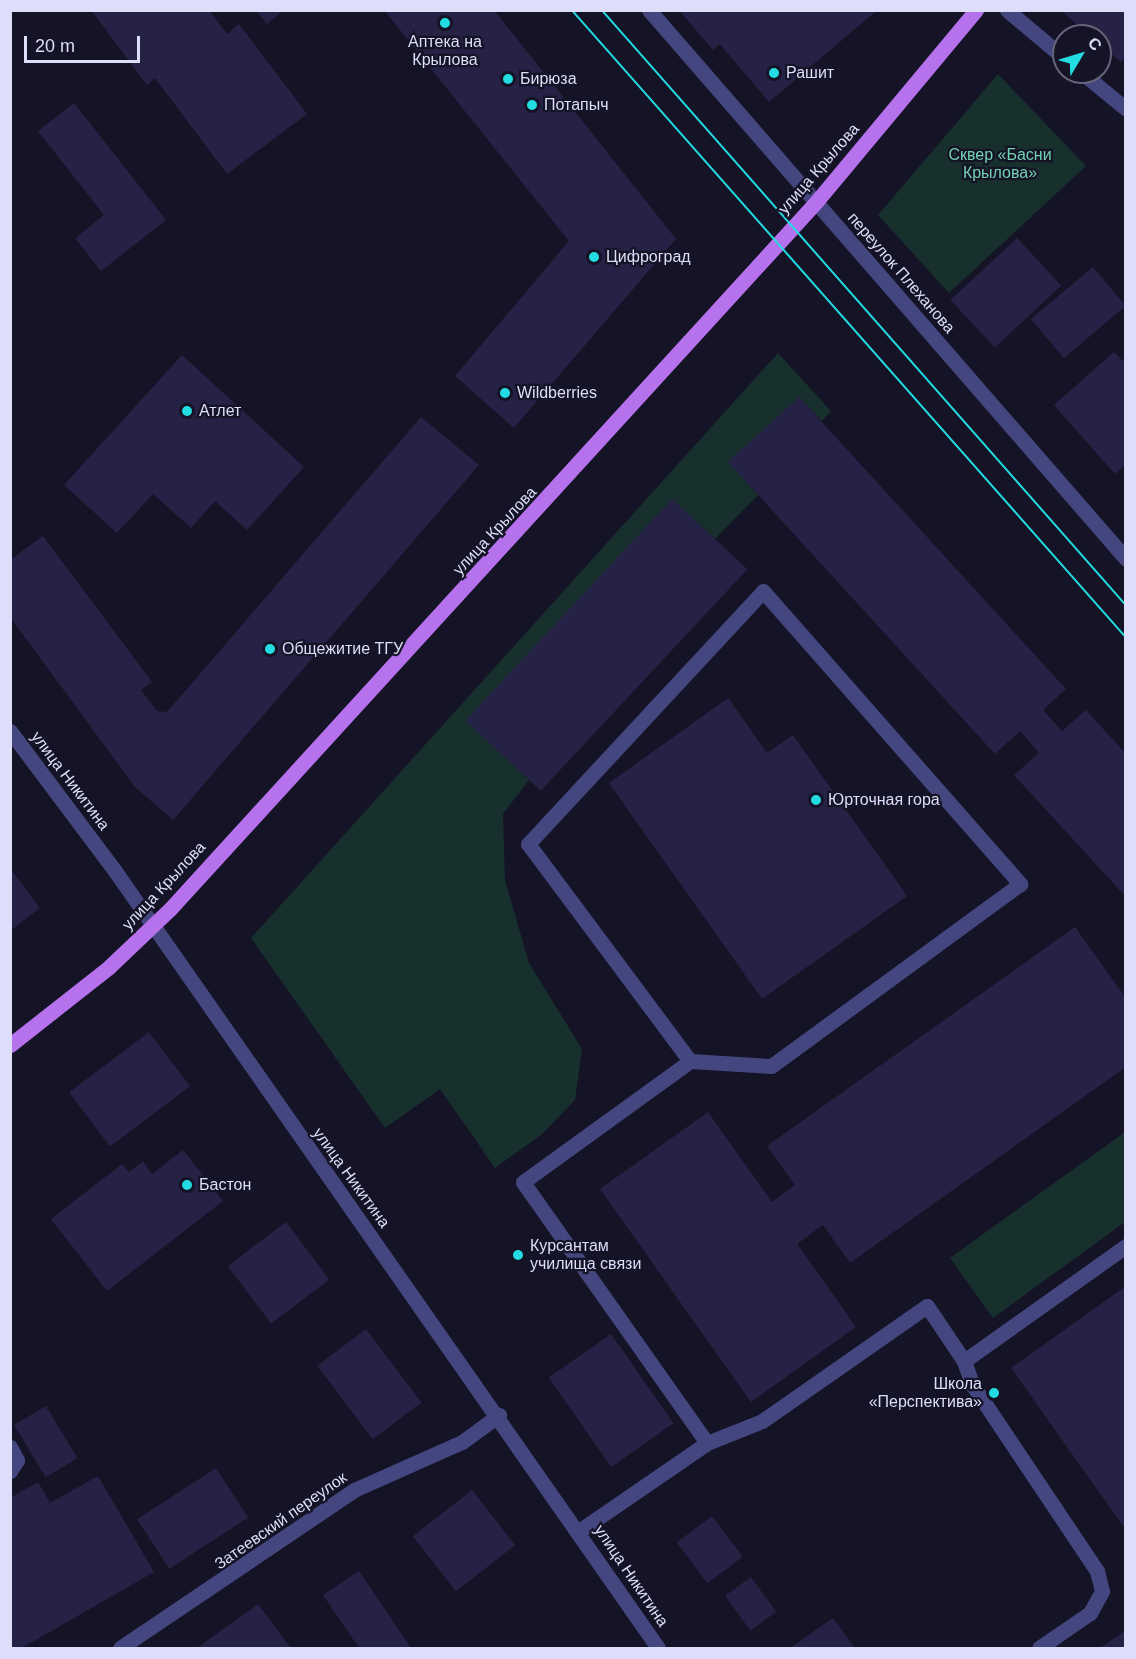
<!DOCTYPE html>
<html>
<head>
<meta charset="utf-8">
<style>
  body { margin:0 }
  #map { position:relative; width:1136px; height:1659px; overflow:hidden; background:#151326; font-family:Helvetica,sans-serif }
  div>[style] { position:absolute }
  .green>* { inset:0; background:#17302d }
  .building>* { inset:0; background:#262245; transform-origin:0 0 }
  .minor>* { height:15px; margin:-7.5px; padding:0 7.5px; transform-origin:7.5px; border-radius:7.5px; background:#44467f }
  .major>* { height:15px; margin:-7.5px; padding:0 7.5px; transform-origin:7.5px; border-radius:7.5px; background:#b672ec }
  .tram>* { height:1.5px; margin:-0.75px; padding:0 0.75px; transform-origin:0.75px; border-radius:0.75px; background:#22dce2 }
  .dots>* { width:16px; height:16px; translate:-50% -50%; box-sizing:border-box; border:3px solid #151326; border-radius:50% }
  span { translate:-50% -50%; white-space:nowrap; text-align:center; line-height:1.15; -webkit-text-stroke:4.5px #151326; paint-order:stroke }
  .poi-label { font-size:16px; color:#deddfa }
  .left { translate:0 -50%; text-align:left }
  .right { translate:-100% -50%; text-align:right }
  .park-label { font-size:16px; color:#72d2b3 }
  .street-label { font-size:16px; color:#deddfa }
  .frame { position:absolute; inset:0; border:12px solid #deddfa; pointer-events:none }
  .north { position:absolute; left:1052px; top:24px; width:60px; height:60px; box-sizing:border-box; background:#151326; border:2px solid #65647b; border-radius:50%; rotate:52deg; font-size:16px; font-weight:700; line-height:24px; text-align:center; color:#deddfa }
  .north::after { content:''; display:block; margin:auto; width:21px; height:27px; background:#22dce2; clip-path:polygon(50% 0,100% 100%,50% 72%,0 100%) }
  .scale { position:absolute; left:24px; top:36px; width:116px; height:27px; box-sizing:border-box; border:3px solid #deddfa; border-top:0; padding-left:8px; font-size:18px; line-height:21px; white-space:nowrap; color:#deddfa; -webkit-text-stroke:4px #151326; paint-order:stroke }
</style>
</head>
<body>
<div id="map">
  <div class="green">
    <i style="clip-path:polygon(998px 74px,1086px 166px,949px 293px,878px 215px)"></i>
    <i style="clip-path:polygon(778px 353px,831px 411px,822px 421px,799px 397px,729px 462px,758px 495px,715px 539px,672px 499px,467px 722px,529px 780px,503px 814px,505px 880px,529px 963px,582px 1049px,575px 1100px,541px 1135px,495px 1168px,440px 1089px,385px 1128px,251px 938px)"></i>
    <i style="clip-path:polygon(1125px 1132px,1125px 1222px,993px 1318px,950px 1258px)"></i>
  </div>
  <div class="building">
    <i style="clip-path:polygon(91px 10px,209px 10px,227px 34px,239px 24px,307px 114px,227px 174px,155px 78px,147px 85px)"></i>
    <i style="clip-path:polygon(256px 10px,284px 10px,267px 24px)"></i>
    <i style="clip-path:polygon(384px 10px,494px 10px,676px 239px,514px 428px,455px 376px,569px 241px)"></i>
    <i style="clip-path:polygon(679px 10px,873px 10px,875px 12px,769px 102px,720px 44px,713px 50px)"></i>
    <i style="clip-path:polygon(1060px 10px,1126px 10px,1126px 57px,1121px 62px,1100px 44px,1100px 36px,1090px 36px)"></i>
    <i style="clip-path:polygon(74px 103px,166px 220px,101px 271px,75px 238px,104px 215px,38px 131px)"></i>
    <i style="left:1017px;top:238px;width:65px;height:91px;rotate:47deg"></i>
    <i style="left:1093px;top:267px;width:51px;height:81px;rotate:50deg"></i>
    <i style="clip-path:polygon(1114px 352px,1126px 364px,1126px 464px,1115px 474px,1054px 405px)"></i>
    <i style="clip-path:polygon(182px 355px,304px 467px,247px 530px,215px 501px,191px 528px,153px 494px,117px 533px,64px 485px)"></i>
    <i style="clip-path:polygon(799px 397px,1066px 689px,1043px 710px,1062px 731px,1086px 710px,1126px 754px,1126px 897px,1014px 775px,1039px 753px,1020px 731px,995px 754px,728px 462px)"></i>
    <i style="clip-path:polygon(421px 417px,479px 465px,173px 820px,135px 787px,10px 617px,10px 560px,43px 536px,152px 682px,141px 690px,157px 711px,167px 712px)"></i>
    <i style="left:672px;top:499px;width:103px;height:303px;rotate:43deg"></i>
    <i style="clip-path:polygon(728px 698px,767px 753px,793px 735px,907px 896px,762px 999px,609px 783px)"></i>
    <i style="clip-path:polygon(10px 868px,40px 908px,10px 931px)"></i>
    <i style="clip-path:polygon(1075px 927px,1126px 998px,1126px 1067px,850px 1263px,823px 1225px,797px 1244px,856px 1327px,751px 1402px,600px 1189px,708px 1112px,772px 1202px,795px 1185px,767px 1146px)"></i>
    <i style="left:149px;top:1032px;width:68px;height:100px;rotate:53deg"></i>
    <i style="clip-path:polygon(183px 1150px,223px 1201px,107px 1291px,51px 1219px,122px 1164px,129px 1172px,143px 1161px,152px 1174px)"></i>
    <i style="left:286px;top:1222px;width:72px;height:73px;rotate:53deg"></i>
    <i style="clip-path:polygon(1126px 1286px,1126px 1530px,1011px 1368px)"></i>
    <i style="left:366px;top:1329px;width:92px;height:61px;rotate:53deg"></i>
    <i style="left:611px;top:1334px;width:109px;height:76px;rotate:55deg"></i>
    <i style="left:46px;top:1406px;width:61px;height:37px;rotate:59deg"></i>
    <i style="left:216px;top:1468px;width:59px;height:94px;rotate:57deg"></i>
    <i style="clip-path:polygon(98px 1476px,154px 1572px,22px 1648px,10px 1648px,10px 1498px,38px 1482px,50px 1503px)"></i>
    <i style="left:472px;top:1490px;width:70px;height:75px;rotate:52deg"></i>
    <i style="left:712px;top:1516px;width:51px;height:44px;rotate:53deg"></i>
    <i style="clip-path:polygon(359px 1571px,411px 1648px,359px 1648px,323px 1595px)"></i>
    <i style="left:751px;top:1577px;width:43px;height:32px;rotate:54deg"></i>
    <i style="clip-path:polygon(258px 1604px,291px 1648px,197px 1648px)"></i>
    <i style="clip-path:polygon(833px 1618px,855px 1648px,790px 1648px)"></i>
    <i style="clip-path:polygon(1126px 1630px,1126px 1648px,1100px 1648px)"></i>
  </div>
  <div class="minor">
    <i style="left:649px;top:10px;width:727px;rotate:49.01deg"></i>
    <i style="left:1007px;top:10px;width:75px;rotate:40.1deg"></i>
    <i style="left:1081px;top:72px;width:58px;rotate:39.4deg"></i>
    <i style="left:10px;top:731px;width:175px;rotate:53.1deg"></i>
    <i style="left:115px;top:871px;width:948px;rotate:55.05deg"></i>
    <i style="left:707px;top:1443px;width:59px;rotate:-21.8deg"></i>
    <i style="left:762px;top:1421px;width:201px;rotate:-34.9deg"></i>
    <i style="left:927px;top:1306px;width:66px;rotate:56.1deg"></i>
    <i style="left:10px;top:1447px;width:15px;rotate:62deg"></i>
    <i style="left:17px;top:1460px;width:13px;rotate:122deg"></i>
    <i style="left:579px;top:1531px;width:155px;rotate:-34.5deg"></i>
    <i style="left:707px;top:1443px;width:319px;rotate:-125.2deg"></i>
    <i style="left:523px;top:1182px;width:206px;rotate:-35.9deg"></i>
    <i style="left:690px;top:1061px;width:271px;rotate:-126.7deg"></i>
    <i style="left:528px;top:844px;width:345px;rotate:-47.1deg"></i>
    <i style="left:763px;top:591px;width:390px;rotate:48.7deg"></i>
    <i style="left:1020px;top:884px;width:308px;rotate:143.8deg"></i>
    <i style="left:771px;top:1066px;width:81px;rotate:-176.5deg"></i>
    <i style="left:120px;top:1648px;width:282px;rotate:-34deg"></i>
    <i style="left:354px;top:1490px;width:118px;rotate:-24deg"></i>
    <i style="left:462px;top:1442px;width:46px;rotate:-36.1deg"></i>
    <i style="left:1039px;top:1648px;width:62px;rotate:-34.5deg"></i>
    <i style="left:1090px;top:1613px;width:25px;rotate:-61deg"></i>
    <i style="left:1102px;top:1591px;width:21px;rotate:-104deg"></i>
    <i style="left:1097px;top:1571px;width:223px;rotate:-123.8deg"></i>
    <i style="left:973px;top:1386px;width:27px;rotate:-110deg"></i>
    <i style="left:964px;top:1361px;width:199px;rotate:-35.4deg"></i>
  </div>
  <div class="major">
    <i style="left:10px;top:1045px;width:126px;rotate:-38.2deg"></i>
    <i style="left:109px;top:967px;width:84px;rotate:-43.6deg"></i>
    <i style="left:170px;top:909px;width:958px;rotate:-47.58deg"></i>
    <i style="left:816px;top:202px;width:250px;rotate:-50.2deg"></i>
  </div>
  <div class="tram">
    <i style="left:572px;top:10px;width:837px;rotate:48.54deg"></i>
    <i style="left:602px;top:10px;width:793px;rotate:48.63deg"></i>
  </div>
  <div class="dots">
    <i style="left:445px;top:23px;background:#22dce2"></i>
    <i style="left:774px;top:73px;background:#22dce2"></i>
    <i style="left:508px;top:79px;background:#22dce2"></i>
    <i style="left:532px;top:105px;background:#22dce2"></i>
    <i style="left:594px;top:257px;background:#22dce2"></i>
    <i style="left:505px;top:393px;background:#22dce2"></i>
    <i style="left:187px;top:411px;background:#22dce2"></i>
    <i style="left:270px;top:649px;background:#22dce2"></i>
    <i style="left:816px;top:800px;background:#22dce2"></i>
    <i style="left:187px;top:1185px;background:#22dce2"></i>
    <i style="left:518px;top:1255px;background:#22dce2"></i>
    <i style="left:994px;top:1393px;background:#22dce2"></i>
  </div>
  <div class="poi-label">
    <span style="left:445px;top:51px">Аптека на<br>Крылова</span>
    <span class="left" style="left:786px;top:73px">Рашит</span>
    <span class="left" style="left:520px;top:79px">Бирюза</span>
    <span class="left" style="left:544px;top:105px">Потапыч</span>
    <span class="left" style="left:606px;top:257px">Цифроград</span>
    <span class="left" style="left:517px;top:393px">Wildberries</span>
    <span class="left" style="left:199px;top:411px">Атлет</span>
    <span class="left" style="left:282px;top:649px">Общежитие ТГУ</span>
    <span class="left" style="left:828px;top:800px">Юрточная гора</span>
    <span class="left" style="left:199px;top:1185px">Бастон</span>
    <span class="left" style="left:530px;top:1255px">Курсантам<br>училища связи</span>
    <span class="right" style="left:982px;top:1393px">Школа<br>«Перспектива»</span>
  </div>
  <div class="park-label">
    <span style="left:1000px;top:164px">Сквер «Басни<br>Крылова»</span>
  </div>
  <div class="street-label">
    <span style="left:819px;top:169px;rotate:-49deg">улица Крылова</span>
    <span style="left:901px;top:273px;rotate:49deg">переулок Плеханова</span>
    <span style="left:495px;top:531px;rotate:-47deg">улица Крылова</span>
    <span style="left:70px;top:781px;rotate:53deg">улица Никитина</span>
    <span style="left:164px;top:886px;rotate:-47deg">улица Крылова</span>
    <span style="left:351px;top:1178px;rotate:54deg">улица Никитина</span>
    <span style="left:281px;top:1521px;rotate:-35deg">Затеевский переулок</span>
    <span style="left:631px;top:1576px;rotate:56deg">улица Никитина</span>
  </div>
  <div class="frame"></div>
  <div class="north">С</div>
  <div class="scale">20 m</div>
</div>
</body>
</html>
